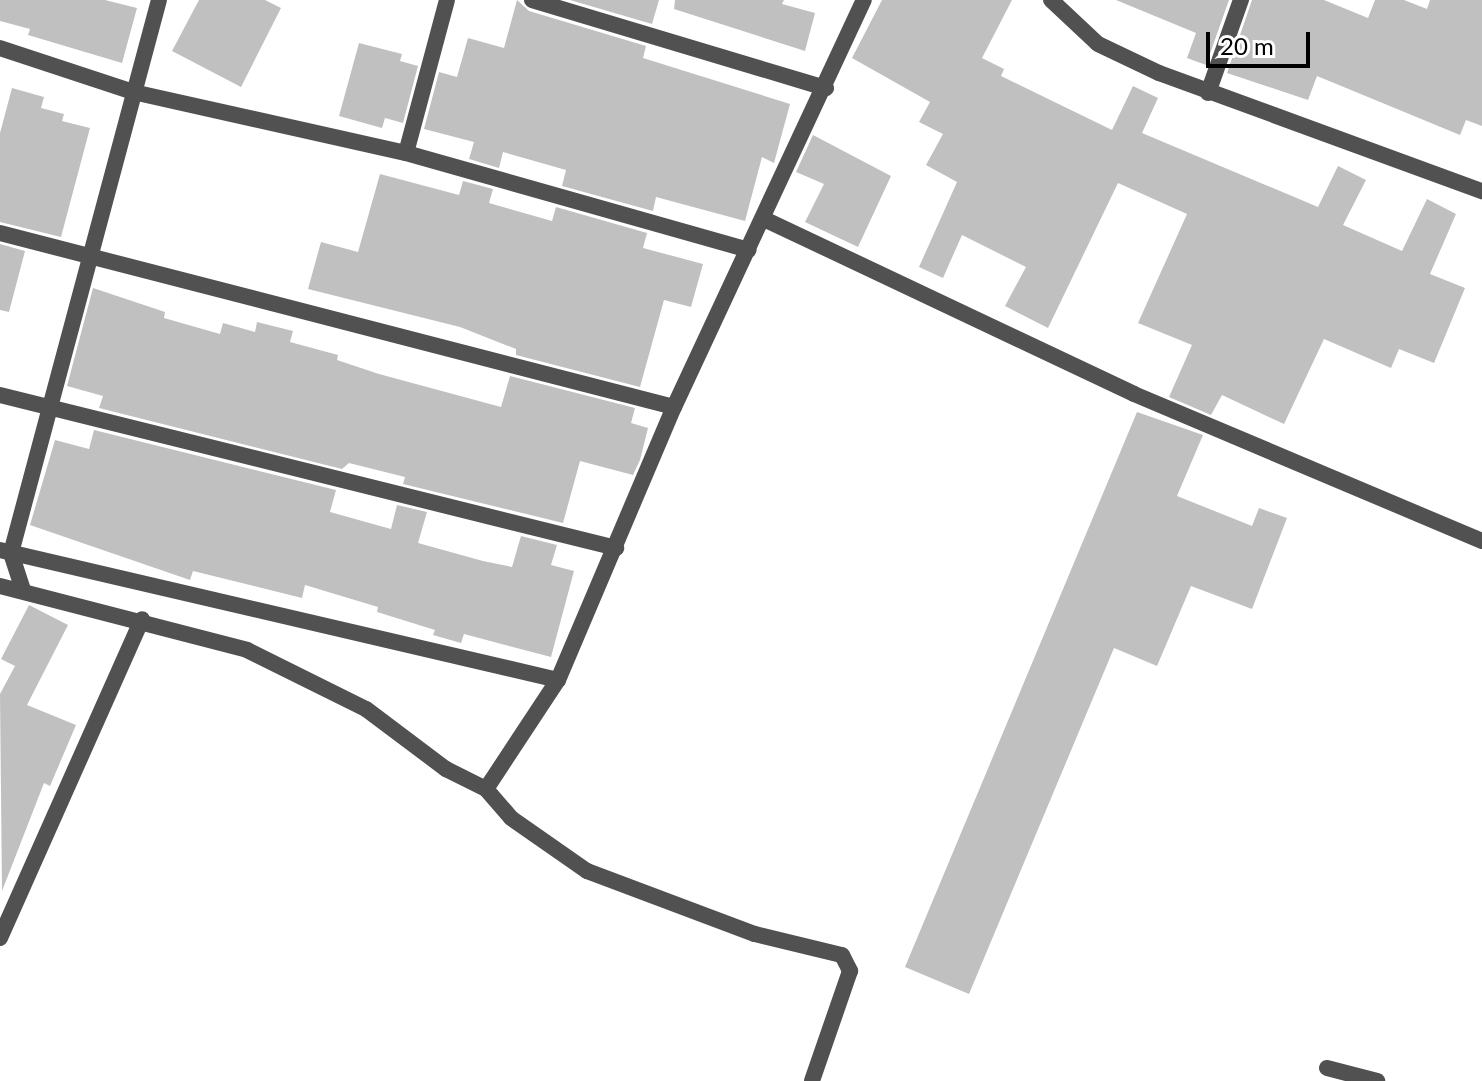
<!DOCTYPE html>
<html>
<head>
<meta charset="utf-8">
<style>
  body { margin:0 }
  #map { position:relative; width:1482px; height:1081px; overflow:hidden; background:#fff; font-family:Lato,sans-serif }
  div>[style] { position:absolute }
  .building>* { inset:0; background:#c0c0c0 }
  .service>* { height:16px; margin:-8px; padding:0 8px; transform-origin:8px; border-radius:8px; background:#515151 }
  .minor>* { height:16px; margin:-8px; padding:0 8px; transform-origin:8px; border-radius:8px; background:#515151 }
  .tertiary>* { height:16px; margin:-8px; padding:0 8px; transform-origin:8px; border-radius:8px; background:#515151 }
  span { translate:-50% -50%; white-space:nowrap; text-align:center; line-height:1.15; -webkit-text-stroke:6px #fff; paint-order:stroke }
  .scale { position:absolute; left:1206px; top:32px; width:104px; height:36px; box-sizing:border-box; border:4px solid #000; border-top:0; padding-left:10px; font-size:24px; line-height:28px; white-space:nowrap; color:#000; -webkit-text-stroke:6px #fff; paint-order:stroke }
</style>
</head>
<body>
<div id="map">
  <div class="building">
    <i style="clip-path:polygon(0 0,105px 0,137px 8px,122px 63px,28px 35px,30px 29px,0 21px)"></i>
    <i style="clip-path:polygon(199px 0,265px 0,281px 8px,241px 87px,172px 51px)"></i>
    <i style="clip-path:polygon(517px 0,529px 11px,646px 46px,643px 58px,790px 104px,774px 163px,762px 157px,745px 221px,656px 197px,653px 211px,562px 186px,566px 170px,503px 152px,499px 168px,469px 159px,474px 142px,424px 129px,439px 72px,457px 77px,468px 38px,504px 48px)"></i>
    <i style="clip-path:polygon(570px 0,659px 0,652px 24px)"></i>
    <i style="clip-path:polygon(675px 0,784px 0,782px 4px,815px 13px,805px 51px,674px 9px)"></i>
    <i style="clip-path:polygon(882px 0,1012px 0,982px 58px,1004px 69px,1001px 76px,1112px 130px,1133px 86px,1158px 98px,1142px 133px,1318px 207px,1338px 166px,1366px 180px,1343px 225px,1402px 251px,1427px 199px,1456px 214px,1430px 274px,1465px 288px,1434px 363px,1399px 349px,1391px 368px,1324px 339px,1284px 424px,1222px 395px,1211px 415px,1169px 397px,1192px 345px,1138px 323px,1187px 214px,1118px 183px,1048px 328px,1005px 306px,1026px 267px,962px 235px,943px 278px,919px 267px,957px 182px,926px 165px,943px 134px,919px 122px,930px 102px,852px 58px)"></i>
    <i style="clip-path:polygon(1116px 0,1229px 0,1206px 65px,1187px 58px,1196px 33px)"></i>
    <i style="clip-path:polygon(1252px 0,1324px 0,1368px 18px,1375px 0,1404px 0,1427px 9px,1430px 0,1482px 0,1482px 126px,1466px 120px,1460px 135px,1317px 76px,1308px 100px,1227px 73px)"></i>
    <i style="clip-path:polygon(359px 43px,402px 54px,400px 61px,418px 66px,403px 123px,385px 118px,382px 128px,339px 116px)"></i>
    <i style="clip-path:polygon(12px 88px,44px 97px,41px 108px,64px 114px,62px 121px,90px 128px,61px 237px,0 222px,0 133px)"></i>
    <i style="clip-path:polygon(813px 135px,891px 176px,858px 247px,805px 222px,824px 184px,796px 172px)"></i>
    <i style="clip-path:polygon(380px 174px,459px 195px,463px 181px,493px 189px,489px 203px,552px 221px,556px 207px,647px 233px,643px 248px,703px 264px,691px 307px,664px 300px,640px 387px,516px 355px,516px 349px,460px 327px,308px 289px,321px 242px,358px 252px)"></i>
    <i style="clip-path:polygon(0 244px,25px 251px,9px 312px,0 310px)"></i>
    <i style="clip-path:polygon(93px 288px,165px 312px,164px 318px,220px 334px,223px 323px,255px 332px,257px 322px,293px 331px,290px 342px,338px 355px,337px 360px,379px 374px,501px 407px,510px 376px,635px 408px,631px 423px,648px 428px,640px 460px,633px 475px,580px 461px,563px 523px,403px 484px,405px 477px,349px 463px,342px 469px,99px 408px,103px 396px,67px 386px)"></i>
    <i style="clip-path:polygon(1137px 412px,1203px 435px,1177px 496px,1252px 526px,1259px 508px,1287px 518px,1252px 609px,1191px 586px,1157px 666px,1114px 648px,969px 994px,905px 967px)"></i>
    <i style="clip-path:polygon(94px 430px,336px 490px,330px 512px,391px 529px,397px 505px,427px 512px,418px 543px,483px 561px,512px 567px,521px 536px,557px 545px,551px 565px,574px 571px,551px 657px,464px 634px,461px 643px,433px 635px,435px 630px,377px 612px,378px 607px,305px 585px,302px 598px,193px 571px,190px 580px,30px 525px,55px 440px,89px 449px)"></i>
    <i style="clip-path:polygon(29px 605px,68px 625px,27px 705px,76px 725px,50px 786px,44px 783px,2px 891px,0 694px,15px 666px,1px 659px)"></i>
  </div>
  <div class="service">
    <i style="left:486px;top:789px;width:38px;rotate:49deg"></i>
    <i style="left:511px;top:818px;width:93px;rotate:34.9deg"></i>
    <i style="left:587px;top:871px;width:179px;rotate:20.6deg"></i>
    <i style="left:755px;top:934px;width:89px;rotate:13.6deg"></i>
    <i style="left:842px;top:955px;width:18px;rotate:63deg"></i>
    <i style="left:850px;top:971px;width:116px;rotate:109.1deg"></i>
  </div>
  <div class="minor">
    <i style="left:532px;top:0;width:307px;rotate:16.7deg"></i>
    <i style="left:0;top:48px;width:140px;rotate:18.3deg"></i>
    <i style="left:133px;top:92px;width:280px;rotate:12.6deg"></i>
    <i style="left:406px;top:153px;width:356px;rotate:15.8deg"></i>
    <i style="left:1208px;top:93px;width:99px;rotate:-70.5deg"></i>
    <i style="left:406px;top:153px;width:158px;rotate:-75deg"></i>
    <i style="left:764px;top:219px;width:409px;rotate:25.3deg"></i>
    <i style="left:1134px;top:394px;width:378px;rotate:22.9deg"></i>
    <i style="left:0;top:233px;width:696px;rotate:14.48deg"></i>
    <i style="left:0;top:395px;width:635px;rotate:13.95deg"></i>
    <i style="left:0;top:550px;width:573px;rotate:13.11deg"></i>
    <i style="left:558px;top:680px;width:297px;rotate:-67deg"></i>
    <i style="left:674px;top:407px;width:449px;rotate:-65deg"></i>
    <i style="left:0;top:586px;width:255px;rotate:14.5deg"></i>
    <i style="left:247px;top:650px;width:133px;rotate:26.4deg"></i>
    <i style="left:366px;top:709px;width:100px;rotate:36.9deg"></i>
    <i style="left:446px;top:769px;width:45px;rotate:26.6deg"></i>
    <i style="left:486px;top:789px;width:131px;rotate:-56.6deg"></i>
    <i style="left:23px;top:590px;width:39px;rotate:-108deg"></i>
    <i style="left:11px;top:553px;width:572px;rotate:-75.02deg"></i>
    <i style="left:0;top:938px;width:349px;rotate:-66deg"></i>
    <i style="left:1327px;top:1068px;width:52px;rotate:14.6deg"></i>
  </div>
  <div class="tertiary">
    <i style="left:1051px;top:0;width:64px;rotate:43.1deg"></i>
    <i style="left:1098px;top:44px;width:68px;rotate:25.4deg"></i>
    <i style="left:1159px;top:73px;width:344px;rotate:20.1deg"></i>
  </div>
  <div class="scale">20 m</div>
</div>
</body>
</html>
